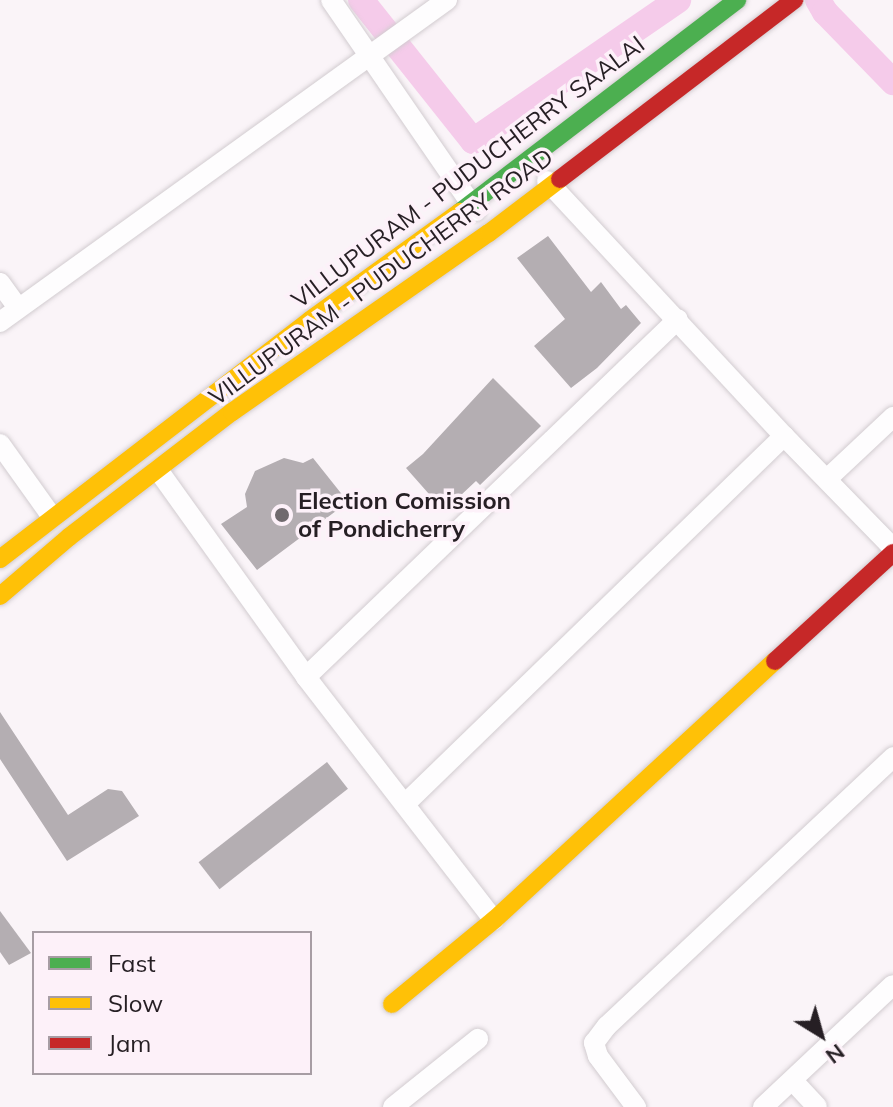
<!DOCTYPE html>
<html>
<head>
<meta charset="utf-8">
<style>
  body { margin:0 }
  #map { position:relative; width:893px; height:1107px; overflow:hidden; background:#faf4f8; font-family:Mulish,sans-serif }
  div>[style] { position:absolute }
  .canal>* { height:26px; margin:-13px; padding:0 13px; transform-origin:13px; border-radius:13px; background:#f5cbea }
  .building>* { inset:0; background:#b4aeb2; transform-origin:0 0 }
  .roads { filter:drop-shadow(0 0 2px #d2ccd0) drop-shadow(0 0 2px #d2ccd0) }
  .street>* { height:20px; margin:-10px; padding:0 10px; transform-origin:10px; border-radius:10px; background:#fefdfe }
  .fast>* { height:18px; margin:-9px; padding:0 9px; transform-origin:9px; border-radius:9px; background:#4caf50 }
  .slow>* { height:18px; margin:-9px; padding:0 9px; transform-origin:9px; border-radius:9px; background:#ffc107 }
  .jam>* { height:18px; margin:-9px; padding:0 9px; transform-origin:9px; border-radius:9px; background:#c62828 }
  .dots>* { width:22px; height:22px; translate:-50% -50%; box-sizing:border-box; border:4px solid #fdf1f9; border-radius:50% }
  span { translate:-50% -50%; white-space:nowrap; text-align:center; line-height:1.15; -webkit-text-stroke:7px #fdf1f9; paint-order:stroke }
  .street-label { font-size:24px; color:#261f24 }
  .poi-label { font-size:24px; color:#261f24; font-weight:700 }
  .left { translate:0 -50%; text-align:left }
  .legend { position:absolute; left:32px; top:931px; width:280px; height:144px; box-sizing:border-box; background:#fdf1f9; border:2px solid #a79da4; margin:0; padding:10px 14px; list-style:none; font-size:24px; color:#261f24 }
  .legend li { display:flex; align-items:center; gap:16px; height:40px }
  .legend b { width:40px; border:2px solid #a79da4 }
  .north { position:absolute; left:781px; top:995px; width:80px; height:80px; -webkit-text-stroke:6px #fdf1f9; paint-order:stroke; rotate:143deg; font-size:22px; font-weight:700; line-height:32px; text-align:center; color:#261f24 }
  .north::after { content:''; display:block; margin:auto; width:28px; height:36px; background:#261f24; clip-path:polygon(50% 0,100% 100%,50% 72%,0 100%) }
</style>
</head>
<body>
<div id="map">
  <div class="canal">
    <i style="left:361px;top:0;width:180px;rotate:51.5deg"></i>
    <i style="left:473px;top:141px;width:249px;rotate:-34.5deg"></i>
    <i style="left:818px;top:0;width:14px;rotate:60deg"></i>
    <i style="left:825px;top:12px;width:98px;rotate:45.8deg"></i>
  </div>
  <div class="building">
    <i style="clip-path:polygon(548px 236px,591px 292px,601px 282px,621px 309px,626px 305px,641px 323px,597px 368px,571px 388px,534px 346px,565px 319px,517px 258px)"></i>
    <i style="clip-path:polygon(493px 378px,541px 426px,480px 485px,476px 481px,444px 511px,406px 468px,423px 454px)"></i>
    <i style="clip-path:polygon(284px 458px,303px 463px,313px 458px,348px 502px,257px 570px,221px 524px,247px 507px,245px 494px,255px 471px)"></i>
    <i style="clip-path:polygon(0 712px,68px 815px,108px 789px,122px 791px,139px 816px,67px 861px,0 759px)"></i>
    <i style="left:327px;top:762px;width:34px;height:163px;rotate:52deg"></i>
    <i style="clip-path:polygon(0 911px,31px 953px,9px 965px,0 952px)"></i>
  </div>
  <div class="roads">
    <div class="street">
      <i style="left:331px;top:0;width:256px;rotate:55.5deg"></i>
      <i style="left:547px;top:181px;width:348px;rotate:47.1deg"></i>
      <i style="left:784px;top:436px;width:156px;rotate:45.8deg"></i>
      <i style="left:0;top:283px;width:31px;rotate:54deg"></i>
      <i style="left:0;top:322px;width:551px;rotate:-35.77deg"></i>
      <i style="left:0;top:444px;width:90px;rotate:54.5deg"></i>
      <i style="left:158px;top:470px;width:254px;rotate:54.4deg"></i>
      <i style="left:306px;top:677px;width:307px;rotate:52.3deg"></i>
      <i style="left:827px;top:479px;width:91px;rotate:-43.2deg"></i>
      <i style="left:306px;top:677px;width:516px;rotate:-43.9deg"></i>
      <i style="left:406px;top:803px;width:527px;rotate:-44.15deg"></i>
      <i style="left:793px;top:1081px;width:35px;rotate:47deg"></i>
      <i style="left:393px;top:1107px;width:109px;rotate:-38.7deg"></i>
      <i style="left:636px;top:1107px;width:64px;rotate:-126.7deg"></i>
      <i style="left:598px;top:1056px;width:14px;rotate:-107deg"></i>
      <i style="left:594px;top:1043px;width:21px;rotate:-53deg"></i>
      <i style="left:607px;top:1026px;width:393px;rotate:-43.2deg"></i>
      <i style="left:763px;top:1107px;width:178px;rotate:-43.2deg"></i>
    </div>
    <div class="fast">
      <i style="left:460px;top:212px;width:349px;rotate:-37.4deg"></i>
    </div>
    <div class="slow">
      <i style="left:0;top:559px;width:391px;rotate:-37.6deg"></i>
      <i style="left:310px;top:320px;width:185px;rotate:-35.8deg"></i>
      <i style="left:0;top:596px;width:91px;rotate:-40.5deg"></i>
      <i style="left:69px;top:537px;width:205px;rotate:-37.5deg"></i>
      <i style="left:232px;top:412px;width:313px;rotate:-34.9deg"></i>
      <i style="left:489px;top:233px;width:89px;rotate:-37.3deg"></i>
      <i style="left:392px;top:1004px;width:132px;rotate:-39.5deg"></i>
      <i style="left:494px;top:920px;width:382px;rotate:-42.7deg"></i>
    </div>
    <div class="jam">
      <i style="left:560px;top:179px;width:295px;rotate:-37.4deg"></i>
      <i style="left:775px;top:661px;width:160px;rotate:-42.5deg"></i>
    </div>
  </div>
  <div class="dots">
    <i style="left:282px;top:515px;background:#706a6e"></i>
  </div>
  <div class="street-label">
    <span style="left:468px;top:172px;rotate:-37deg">VILLUPURAM - PUDUCHERRY SAALAI</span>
    <span style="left:381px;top:277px;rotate:-36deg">VILLUPURAM - PUDUCHERRY ROAD</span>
  </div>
  <div class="poi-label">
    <span class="left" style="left:298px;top:515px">Election Comission<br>of Pondicherry</span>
  </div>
  <ul class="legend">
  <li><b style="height:10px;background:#4caf50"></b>Fast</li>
  <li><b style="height:10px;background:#ffc107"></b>Slow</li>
  <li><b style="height:10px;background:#c62828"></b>Jam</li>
  </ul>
  <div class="north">N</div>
</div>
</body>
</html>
